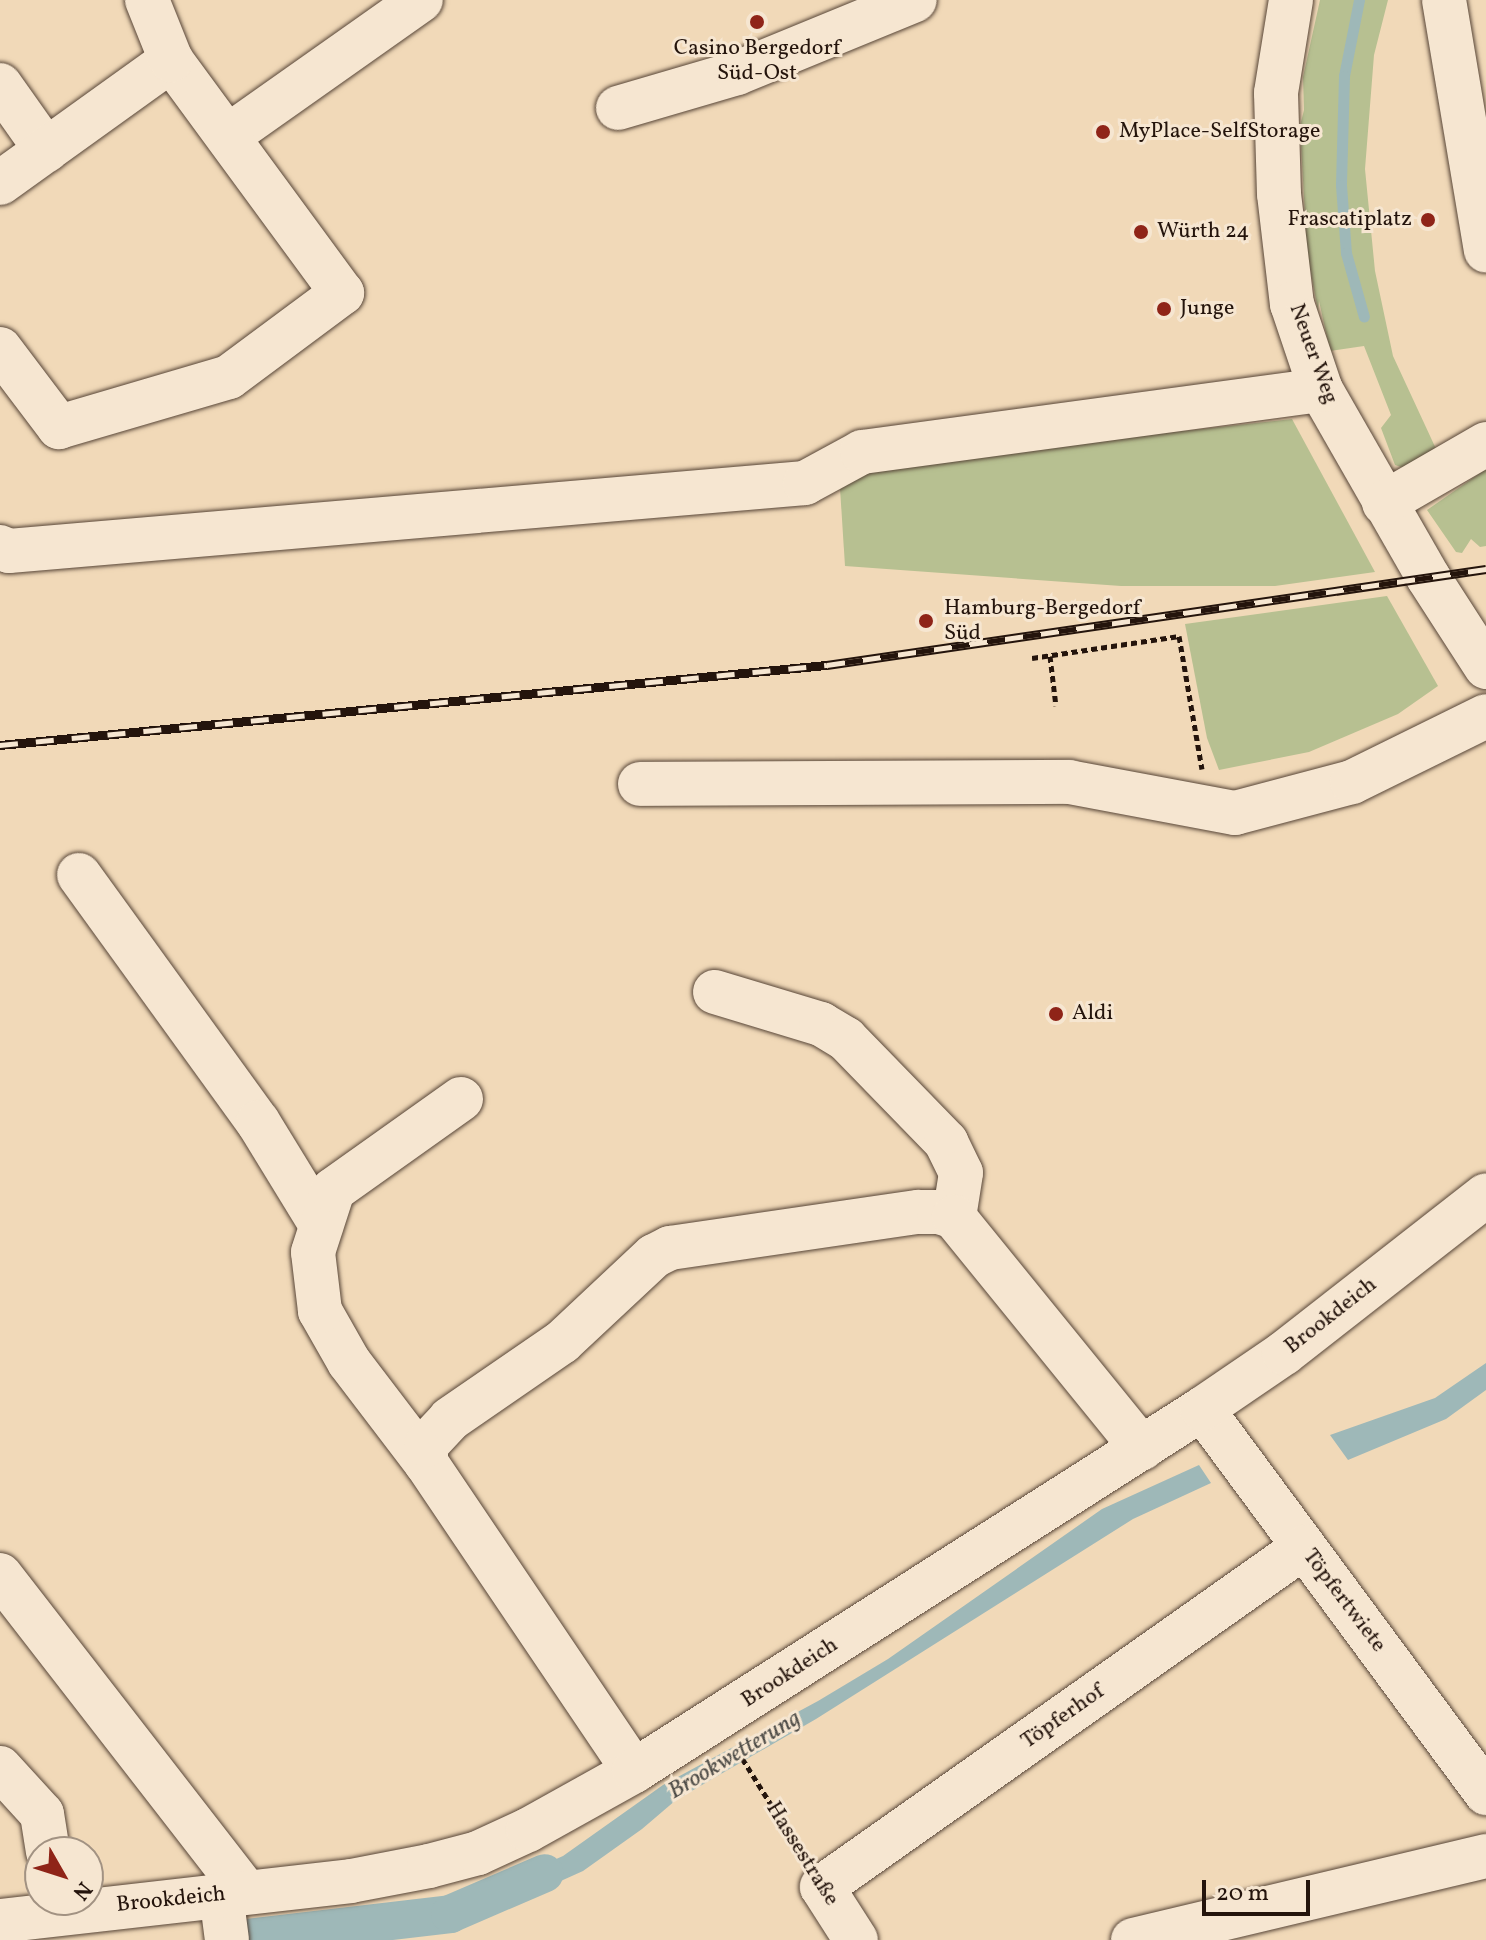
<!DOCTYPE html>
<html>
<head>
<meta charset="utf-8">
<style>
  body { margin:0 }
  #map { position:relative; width:1486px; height:1940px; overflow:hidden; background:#f1d9b8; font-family:Vollkorn,serif }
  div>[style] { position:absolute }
  .green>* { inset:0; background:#b7c091 }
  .water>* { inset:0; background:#9eb8b8 }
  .stream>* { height:11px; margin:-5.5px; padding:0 5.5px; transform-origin:5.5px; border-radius:5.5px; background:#9eb8b8 }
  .canal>* { height:38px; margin:-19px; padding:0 19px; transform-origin:19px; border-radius:19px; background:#9eb8b8 }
  .path>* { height:5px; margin-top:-2.5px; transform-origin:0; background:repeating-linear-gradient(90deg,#24140c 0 6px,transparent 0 10px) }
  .roads { filter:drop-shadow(0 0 2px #574537) drop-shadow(0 0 2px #574537) }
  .minor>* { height:44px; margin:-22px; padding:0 22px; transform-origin:22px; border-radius:22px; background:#f6e6d1 }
  .rail>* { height:9px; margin-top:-4.5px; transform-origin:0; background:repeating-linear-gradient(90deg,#f6e6d1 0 18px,#24140c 0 36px); box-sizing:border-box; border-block:2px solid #24140c }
  .dots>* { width:22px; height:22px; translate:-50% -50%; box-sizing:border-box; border:4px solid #f6e6d1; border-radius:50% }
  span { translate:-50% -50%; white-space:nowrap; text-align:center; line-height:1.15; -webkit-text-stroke:6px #f6e6d1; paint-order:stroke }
  .poi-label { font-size:22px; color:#24140c }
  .left { translate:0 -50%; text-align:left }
  .right { translate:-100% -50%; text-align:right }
  .street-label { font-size:22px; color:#24140c }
  .water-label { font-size:24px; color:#4f4d48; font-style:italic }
  .north { position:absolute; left:24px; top:1836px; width:80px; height:80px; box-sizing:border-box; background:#f6e6d1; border:2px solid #a29282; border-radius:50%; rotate:129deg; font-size:22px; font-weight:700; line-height:32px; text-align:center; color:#24140c }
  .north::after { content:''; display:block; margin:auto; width:28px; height:36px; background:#8f2418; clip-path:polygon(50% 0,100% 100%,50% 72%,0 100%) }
  .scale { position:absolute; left:1202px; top:1880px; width:108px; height:36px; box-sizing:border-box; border:4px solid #24140c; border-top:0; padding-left:10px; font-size:24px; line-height:28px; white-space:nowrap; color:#24140c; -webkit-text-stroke:6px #f6e6d1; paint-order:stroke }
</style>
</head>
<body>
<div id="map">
  <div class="green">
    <i style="clip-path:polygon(1320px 0,1388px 0,1374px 55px,1365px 169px,1375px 271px,1393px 356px,1437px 451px,1413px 471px,1395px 465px,1381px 428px,1391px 415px,1364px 346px,1330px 351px,1319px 301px,1318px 311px,1307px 252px,1300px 126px,1304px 110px,1303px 77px)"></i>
    <i style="clip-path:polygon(1292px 419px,1375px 572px,1275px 586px,1121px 586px,845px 566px,840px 488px,871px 465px)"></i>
    <i style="clip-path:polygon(1486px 469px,1486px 546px,1480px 547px,1471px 539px,1462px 553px,1456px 552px,1427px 510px)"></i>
    <i style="clip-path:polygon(1387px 596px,1438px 686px,1398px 714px,1309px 752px,1219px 770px,1207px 738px,1185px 624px)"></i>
  </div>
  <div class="water">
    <i style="clip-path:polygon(1486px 1363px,1486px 1390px,1446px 1419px,1348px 1460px,1330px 1435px,1435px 1398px)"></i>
    <i style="clip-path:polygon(1199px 1465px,1211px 1483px,1133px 1519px,816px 1719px,676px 1800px,642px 1829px,583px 1871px,503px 1907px,497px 1885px,563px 1856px,663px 1785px,818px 1701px,888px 1659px,1102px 1509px)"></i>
  </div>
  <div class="stream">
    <i style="left:1359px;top:0;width:77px;rotate:101.2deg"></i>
    <i style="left:1344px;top:76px;width:109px;rotate:91.6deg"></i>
    <i style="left:1341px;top:185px;width:68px;rotate:85.8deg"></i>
    <i style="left:1346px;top:253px;width:66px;rotate:74.3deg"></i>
  </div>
  <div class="canal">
    <i style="left:230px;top:1940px;width:222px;rotate:-6.7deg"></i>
    <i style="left:450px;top:1914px;width:103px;rotate:-23.3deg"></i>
  </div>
  <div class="path">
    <i style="left:1050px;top:656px;width:50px;rotate:83.2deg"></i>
    <i style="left:1032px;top:658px;width:149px;rotate:-8.5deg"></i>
    <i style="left:1179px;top:636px;width:135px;rotate:80.2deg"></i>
    <i style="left:737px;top:1750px;width:123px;rotate:58deg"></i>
  </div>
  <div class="roads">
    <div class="minor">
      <i style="left:1291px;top:0;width:94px;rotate:99.2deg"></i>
      <i style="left:1276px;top:93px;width:101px;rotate:88.3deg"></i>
      <i style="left:1279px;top:194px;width:111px;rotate:83.3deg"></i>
      <i style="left:1292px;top:304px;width:91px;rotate:71.4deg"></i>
      <i style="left:1321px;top:390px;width:215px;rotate:60.2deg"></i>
      <i style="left:1428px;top:577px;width:107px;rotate:57.2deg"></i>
      <i style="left:1444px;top:0;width:254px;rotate:80.5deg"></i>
      <i style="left:0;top:85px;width:80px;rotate:54.7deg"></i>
      <i style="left:618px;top:108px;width:124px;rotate:-16.4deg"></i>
      <i style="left:737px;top:73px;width:192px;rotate:-22.3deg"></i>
      <i style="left:228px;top:136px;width:236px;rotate:-35.2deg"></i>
      <i style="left:0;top:183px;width:211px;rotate:-35.7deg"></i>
      <i style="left:0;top:349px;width:98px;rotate:52.9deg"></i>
      <i style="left:59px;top:427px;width:177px;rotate:-16.4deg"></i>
      <i style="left:229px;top:377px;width:141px;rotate:-36.6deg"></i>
      <i style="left:342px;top:293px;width:289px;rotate:-126.3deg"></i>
      <i style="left:171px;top:60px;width:65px;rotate:-111.8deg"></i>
      <i style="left:1384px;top:503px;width:118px;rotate:-30deg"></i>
      <i style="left:0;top:547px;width:10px;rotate:24deg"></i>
      <i style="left:9px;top:551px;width:799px;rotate:-4.88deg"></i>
      <i style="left:805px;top:483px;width:65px;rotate:-28.5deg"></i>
      <i style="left:862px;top:452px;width:463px;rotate:-7.7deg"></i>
      <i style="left:640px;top:784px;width:429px;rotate:-0.3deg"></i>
      <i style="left:1069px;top:782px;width:169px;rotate:10.6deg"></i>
      <i style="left:1235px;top:813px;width:121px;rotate:-14.8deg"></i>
      <i style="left:1352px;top:782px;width:149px;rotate:-26.2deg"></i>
      <i style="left:79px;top:875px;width:305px;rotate:54.1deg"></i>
      <i style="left:258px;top:1122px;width:121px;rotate:58.5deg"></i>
      <i style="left:715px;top:992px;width:111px;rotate:16.8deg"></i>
      <i style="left:821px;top:1024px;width:29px;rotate:31deg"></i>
      <i style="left:846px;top:1039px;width:144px;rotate:45.8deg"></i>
      <i style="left:946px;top:1142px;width:34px;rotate:64deg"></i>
      <i style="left:961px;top:1173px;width:45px;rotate:99deg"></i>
      <i style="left:1202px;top:1409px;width:478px;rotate:53.5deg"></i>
      <i style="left:426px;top:1463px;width:127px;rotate:-127.3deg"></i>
      <i style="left:349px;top:1362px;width:59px;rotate:-119.6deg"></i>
      <i style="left:320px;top:1311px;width:59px;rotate:-96.8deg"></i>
      <i style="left:313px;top:1252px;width:65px;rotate:-72.1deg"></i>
      <i style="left:333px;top:1190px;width:157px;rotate:-35.4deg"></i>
      <i style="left:0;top:1575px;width:401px;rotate:52.2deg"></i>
      <i style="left:0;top:1768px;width:62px;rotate:47.6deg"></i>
      <i style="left:42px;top:1814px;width:38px;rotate:81deg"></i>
      <i style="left:634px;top:1771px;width:372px;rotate:-124deg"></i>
      <i style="left:426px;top:1463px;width:18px;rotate:-90deg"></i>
      <i style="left:426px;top:1445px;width:35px;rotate:-47deg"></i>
      <i style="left:450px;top:1419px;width:136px;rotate:-34.5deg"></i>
      <i style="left:562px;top:1342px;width:126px;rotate:-43.1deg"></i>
      <i style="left:654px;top:1256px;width:18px;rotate:-27deg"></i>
      <i style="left:670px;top:1248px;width:251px;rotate:-8.3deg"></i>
      <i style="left:918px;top:1212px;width:21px"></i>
      <i style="left:939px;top:1212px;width:16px;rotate:18deg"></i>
      <i style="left:954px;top:1217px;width:298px;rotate:50.9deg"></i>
      <i style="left:221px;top:1894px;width:46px;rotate:82.6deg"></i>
      <i style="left:0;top:1921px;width:353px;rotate:-6.5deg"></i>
      <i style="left:351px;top:1881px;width:79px;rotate:-10.9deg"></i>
      <i style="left:429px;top:1866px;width:51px;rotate:-14.9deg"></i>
      <i style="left:478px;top:1853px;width:55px;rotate:-24.7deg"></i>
      <i style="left:528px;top:1830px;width:121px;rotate:-29.1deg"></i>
      <i style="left:634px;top:1771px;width:674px;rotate:-32.51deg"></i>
      <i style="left:1202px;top:1409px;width:99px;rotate:-34.3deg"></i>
      <i style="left:1284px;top:1353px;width:256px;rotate:-38deg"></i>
      <i style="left:856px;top:1940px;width:63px;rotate:-122.7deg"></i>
      <i style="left:822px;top:1887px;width:590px;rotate:-35.2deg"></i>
      <i style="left:1133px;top:1940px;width:363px;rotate:-13.4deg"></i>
    </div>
  </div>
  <div class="rail">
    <i style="left:0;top:745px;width:831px;rotate:-5.53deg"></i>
    <i style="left:827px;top:665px;width:666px;rotate:-8.29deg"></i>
  </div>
  <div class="dots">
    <i style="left:757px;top:22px;background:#8f2418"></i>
    <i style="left:1103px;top:132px;background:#8f2418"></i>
    <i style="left:1428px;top:220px;background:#8f2418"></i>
    <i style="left:1141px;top:232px;background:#8f2418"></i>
    <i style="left:1164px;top:309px;background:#8f2418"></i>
    <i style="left:926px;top:621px;background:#8f2418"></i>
    <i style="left:1056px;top:1014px;background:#8f2418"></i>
  </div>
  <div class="poi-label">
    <span style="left:757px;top:61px">Casino Bergedorf<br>Süd-Ost</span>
    <span class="left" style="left:1119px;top:132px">MyPlace-SelfStorage</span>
    <span class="right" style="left:1412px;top:220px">Frascatiplatz</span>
    <span class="left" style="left:1157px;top:232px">Würth 24</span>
    <span class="left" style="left:1180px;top:309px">Junge</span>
    <span class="left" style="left:944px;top:621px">Hamburg-Bergedorf<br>Süd</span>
    <span class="left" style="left:1072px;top:1014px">Aldi</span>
  </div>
  <div class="street-label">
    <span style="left:1313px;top:354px;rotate:70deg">Neuer Weg</span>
    <span style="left:1331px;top:1316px;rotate:-38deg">Brookdeich</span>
    <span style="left:1344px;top:1601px;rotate:53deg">Töpfertwiete</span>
    <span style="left:790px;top:1673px;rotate:-33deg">Brookdeich</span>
    <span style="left:1063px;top:1717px;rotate:-35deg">Töpferhof</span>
    <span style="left:802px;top:1854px;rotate:58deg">Hassestraße</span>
    <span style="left:171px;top:1900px;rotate:-6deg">Brookdeich</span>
  </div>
  <div class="water-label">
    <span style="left:735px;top:1756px;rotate:-31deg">Brookwetterung</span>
  </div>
  <div class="north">N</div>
  <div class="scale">20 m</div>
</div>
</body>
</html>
